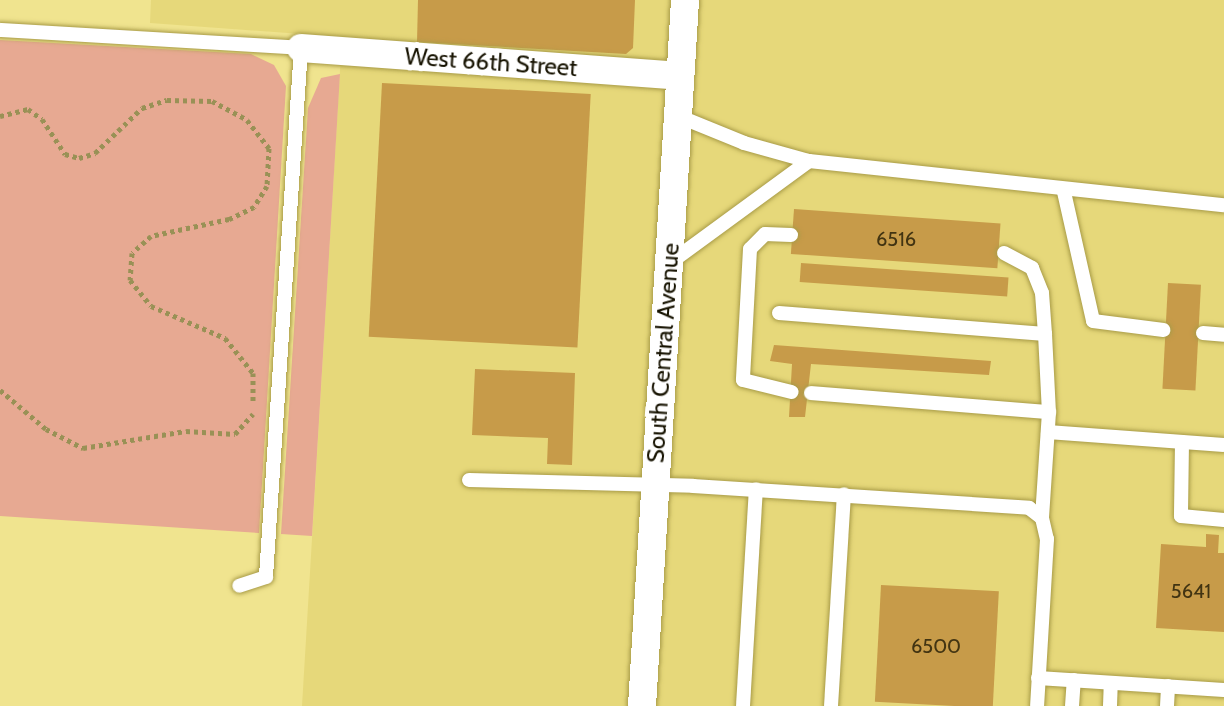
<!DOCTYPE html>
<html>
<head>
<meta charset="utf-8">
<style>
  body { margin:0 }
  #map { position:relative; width:1224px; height:706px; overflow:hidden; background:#f0e48f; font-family:Cabin,sans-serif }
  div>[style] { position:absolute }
  .built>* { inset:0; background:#e6d87a }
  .green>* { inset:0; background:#e7a992 }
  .building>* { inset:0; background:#c79b49; transform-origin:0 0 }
  .path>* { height:5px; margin-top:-2.5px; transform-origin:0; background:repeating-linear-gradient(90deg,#999156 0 4px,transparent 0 8px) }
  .roads { filter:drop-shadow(0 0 2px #a89b47) drop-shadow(0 0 2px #a89b47) }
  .service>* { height:14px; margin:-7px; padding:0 7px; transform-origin:7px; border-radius:7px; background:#fff }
  .minor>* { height:28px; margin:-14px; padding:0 14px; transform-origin:14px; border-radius:14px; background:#fff }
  span { translate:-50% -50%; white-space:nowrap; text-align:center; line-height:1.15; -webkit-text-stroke:8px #fff; paint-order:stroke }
  .number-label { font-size:20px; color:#423412 }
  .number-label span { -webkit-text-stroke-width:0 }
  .street-label { font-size:24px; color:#161200 }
</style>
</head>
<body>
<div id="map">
  <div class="built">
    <i style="clip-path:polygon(151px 0,1224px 0,1224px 706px,302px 706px,342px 37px,150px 23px)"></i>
  </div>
  <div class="green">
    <i style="clip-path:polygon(0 40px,251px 54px,274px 65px,286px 86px,259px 533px,0 516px)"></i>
    <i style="clip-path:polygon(340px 74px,312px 536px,281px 534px,308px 108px,321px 78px)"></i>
  </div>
  <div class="building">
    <i style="clip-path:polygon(418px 0,635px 0,633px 48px,626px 54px,417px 42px)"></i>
    <i style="left:382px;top:83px;width:209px;height:254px;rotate:3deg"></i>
    <i style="left:794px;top:209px;width:207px;height:45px;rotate:4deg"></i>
    <i style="left:801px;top:263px;width:208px;height:19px;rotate:4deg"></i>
    <i style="left:1168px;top:283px;width:33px;height:106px;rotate:3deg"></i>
    <i style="clip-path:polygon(774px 345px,991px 361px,989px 375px,811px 364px,805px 417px,789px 417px,792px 364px,770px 361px)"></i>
    <i style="clip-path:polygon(475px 369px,575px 373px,572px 465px,547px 464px,548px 438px,472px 435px)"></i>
    <i style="clip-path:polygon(1206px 534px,1219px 535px,1218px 553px,1224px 553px,1224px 632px,1156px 628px,1161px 544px,1206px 547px)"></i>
    <i style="left:881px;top:585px;width:118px;height:117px;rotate:3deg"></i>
  </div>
  <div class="path">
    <i style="left:0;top:116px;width:29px;rotate:-14deg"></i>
    <i style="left:28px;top:109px;width:17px;rotate:36deg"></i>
    <i style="left:42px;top:119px;width:42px;rotate:56.7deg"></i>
    <i style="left:65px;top:154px;width:15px;rotate:16deg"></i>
    <i style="left:79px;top:158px;width:17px;rotate:-17deg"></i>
    <i style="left:95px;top:153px;width:65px;rotate:-43.8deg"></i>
    <i style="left:142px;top:108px;width:26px;rotate:-18deg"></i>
    <i style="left:167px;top:100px;width:45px;rotate:1.3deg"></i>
    <i style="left:212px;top:101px;width:40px;rotate:28deg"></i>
    <i style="left:247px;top:120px;width:36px;rotate:52deg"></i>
    <i style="left:269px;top:148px;width:38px;rotate:93deg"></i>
    <i style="left:267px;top:186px;width:25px;rotate:122deg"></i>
    <i style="left:254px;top:207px;width:28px;rotate:154deg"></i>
    <i style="left:229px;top:219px;width:80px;rotate:167.7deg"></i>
    <i style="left:151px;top:236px;width:25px;rotate:138deg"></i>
    <i style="left:132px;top:253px;width:27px;rotate:94deg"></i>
    <i style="left:130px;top:280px;width:33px;rotate:51deg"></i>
    <i style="left:151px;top:306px;width:81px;rotate:23.4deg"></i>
    <i style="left:225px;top:338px;width:45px;rotate:51.3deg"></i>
    <i style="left:253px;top:373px;width:31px;rotate:90deg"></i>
    <i style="left:0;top:390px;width:60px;rotate:40.3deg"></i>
    <i style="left:46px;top:429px;width:42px;rotate:27.2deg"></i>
    <i style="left:83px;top:448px;width:104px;rotate:-9.4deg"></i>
    <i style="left:186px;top:431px;width:49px;rotate:3.5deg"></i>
    <i style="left:235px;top:434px;width:27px;rotate:-48deg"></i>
  </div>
  <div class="roads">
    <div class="service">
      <i style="left:0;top:30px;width:302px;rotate:3.4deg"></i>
      <i style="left:301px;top:48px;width:530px;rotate:93.79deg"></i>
      <i style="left:266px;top:577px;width:28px;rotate:162deg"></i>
      <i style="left:678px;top:116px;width:71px;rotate:22.2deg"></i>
      <i style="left:744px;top:143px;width:67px;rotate:15.5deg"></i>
      <i style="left:809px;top:161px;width:417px;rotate:6.1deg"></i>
      <i style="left:1064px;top:192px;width:132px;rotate:77.3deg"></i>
      <i style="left:1093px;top:321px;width:71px;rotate:7.3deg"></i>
      <i style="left:791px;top:235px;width:26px;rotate:-178deg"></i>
      <i style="left:765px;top:234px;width:21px;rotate:135deg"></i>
      <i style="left:750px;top:249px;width:131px;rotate:93.1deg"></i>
      <i style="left:743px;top:380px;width:50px;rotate:13.8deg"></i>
      <i style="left:1004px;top:253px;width:32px;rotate:28deg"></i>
      <i style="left:1032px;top:268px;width:27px;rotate:68deg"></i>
      <i style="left:1042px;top:293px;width:41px;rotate:85.8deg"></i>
      <i style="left:671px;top:262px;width:171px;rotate:-36.2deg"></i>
      <i style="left:779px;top:313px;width:267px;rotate:4.5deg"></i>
      <i style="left:1045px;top:334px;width:78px;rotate:87.1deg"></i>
      <i style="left:1049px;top:412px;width:106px;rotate:93.8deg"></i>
      <i style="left:1203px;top:333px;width:21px;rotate:5deg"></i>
      <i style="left:811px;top:393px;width:239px;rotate:4.6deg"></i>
      <i style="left:1048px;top:432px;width:176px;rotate:4.2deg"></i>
      <i style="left:1182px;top:442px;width:74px;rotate:90.8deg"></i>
      <i style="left:1181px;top:516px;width:43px;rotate:5.3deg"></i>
      <i style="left:469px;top:480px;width:224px;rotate:1.5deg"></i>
      <i style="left:693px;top:486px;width:337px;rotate:3.7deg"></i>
      <i style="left:1029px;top:508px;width:16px;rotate:38deg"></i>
      <i style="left:1042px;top:518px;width:22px;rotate:77deg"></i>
      <i style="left:1047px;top:539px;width:167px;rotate:93.4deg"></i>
      <i style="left:1038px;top:678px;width:186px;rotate:3.7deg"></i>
      <i style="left:743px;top:706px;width:217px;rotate:-86.6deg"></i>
      <i style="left:831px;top:706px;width:212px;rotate:-86.5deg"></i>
      <i style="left:1072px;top:706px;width:26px;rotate:-86deg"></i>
      <i style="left:1110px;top:706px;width:23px;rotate:-88deg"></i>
      <i style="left:1167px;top:706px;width:20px;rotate:-87deg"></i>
    </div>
    <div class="minor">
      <i style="left:301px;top:48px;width:380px;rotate:4.2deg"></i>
      <i style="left:642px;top:706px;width:707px;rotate:-86.51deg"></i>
    </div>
  </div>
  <div class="number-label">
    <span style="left:896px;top:239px">6516</span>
    <span style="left:1191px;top:591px">5641</span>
    <span style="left:936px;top:646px">6500</span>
  </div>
  <div class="street-label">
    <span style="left:491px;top:62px;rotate:4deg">West 66th Street</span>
    <span style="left:663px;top:353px;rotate:-86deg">South Central Avenue</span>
  </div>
</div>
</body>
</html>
